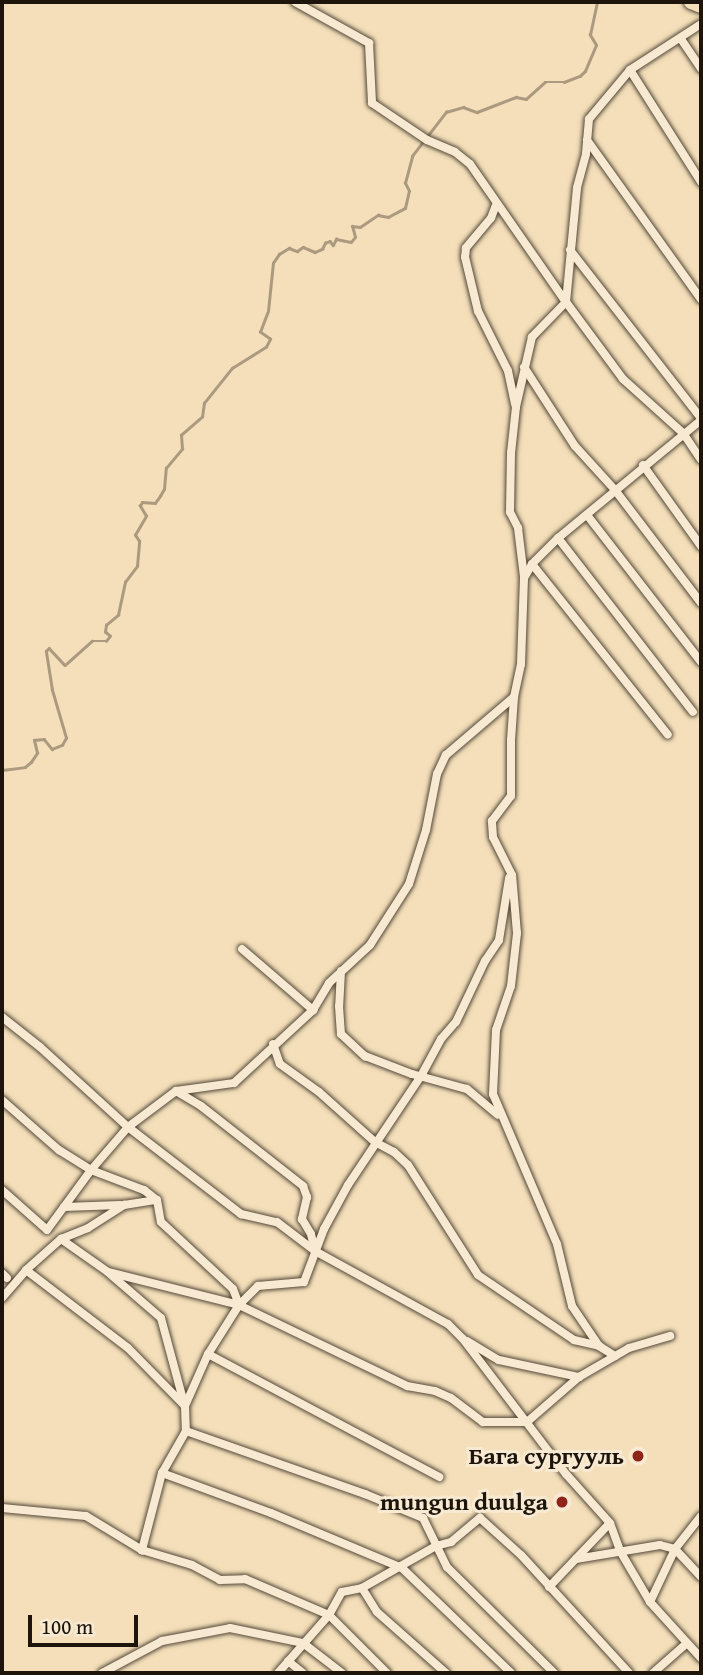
<!DOCTYPE html>
<html>
<head>
<meta charset="utf-8">
<style>
  body { margin:0 }
  #map { position:relative; width:703px; height:1675px; overflow:hidden; background:#f4dfba; font-family:"Gentium Book Plus",serif }
  div>[style] { position:absolute }
  .stream>* { height:2.5px; margin:-1.25px; padding:0 1.25px; transform-origin:1.25px; border-radius:1.25px; background:#ab9a7f }
  .roads { filter:drop-shadow(0 0 2px #534838) drop-shadow(0 0 2px #534838) }
  .minor>* { height:8px; margin:-4px; padding:0 4px; transform-origin:4px; border-radius:4px; background:#f8ead2 }
  .trunk>* { height:14px; margin:-7px; padding:0 7px; transform-origin:7px; border-radius:7px; background:#f4dfba }
  .dots>* { width:19px; height:19px; translate:-50% -50%; box-sizing:border-box; border:4px solid #f8ead2; border-radius:50% }
  span { translate:-50% -50%; white-space:nowrap; text-align:center; line-height:1.15; -webkit-text-stroke:6px #f8ead2; paint-order:stroke }
  .poi-label { font-size:24px; color:#1d150c; font-weight:700 }
  .right { translate:-100% -50%; text-align:right }
  .frame { position:absolute; inset:0; border:4px solid #1d150c; pointer-events:none }
  .scale { position:absolute; left:28px; top:1615px; width:110px; height:32px; box-sizing:border-box; border:4px solid #1d150c; border-top:0; padding-left:9px; font-size:21px; line-height:24px; white-space:nowrap; color:#1d150c; -webkit-text-stroke:5px #f8ead2; paint-order:stroke }
</style>
</head>
<body>
<div id="map">
  <div class="stream">
    <i style="left:2px;top:770px;width:23px;rotate:-7deg"></i>
    <i style="left:25px;top:767px;width:8px;rotate:-40deg"></i>
    <i style="left:31px;top:762px;width:11px;rotate:-56deg"></i>
    <i style="left:37px;top:753px;width:13px;rotate:-103deg"></i>
    <i style="left:34px;top:740px;width:10px;rotate:-6deg"></i>
    <i style="left:44px;top:739px;width:13px;rotate:51deg"></i>
    <i style="left:52px;top:749px;width:11px;rotate:-22deg"></i>
    <i style="left:62px;top:745px;width:8px;rotate:-60deg"></i>
    <i style="left:66px;top:738px;width:50px;rotate:-106.3deg"></i>
    <i style="left:52px;top:690px;width:39px;rotate:-99deg"></i>
    <i style="left:46px;top:651px;width:4px;rotate:-45deg"></i>
    <i style="left:49px;top:648px;width:23px;rotate:47deg"></i>
    <i style="left:65px;top:665px;width:36px;rotate:-42deg"></i>
    <i style="left:92px;top:641px;width:14px"></i>
    <i style="left:106px;top:641px;width:6px;rotate:-51deg"></i>
    <i style="left:110px;top:636px;width:6px;rotate:-141deg"></i>
    <i style="left:105px;top:632px;width:7px;rotate:-82deg"></i>
    <i style="left:106px;top:625px;width:16px;rotate:-40deg"></i>
    <i style="left:118px;top:615px;width:34px;rotate:-78deg"></i>
    <i style="left:125px;top:582px;width:20px;rotate:-53deg"></i>
    <i style="left:137px;top:566px;width:25px;rotate:-85deg"></i>
    <i style="left:139px;top:541px;width:7px;rotate:-124deg"></i>
    <i style="left:135px;top:535px;width:22px;rotate:-60deg"></i>
    <i style="left:146px;top:516px;width:12px;rotate:-121deg"></i>
    <i style="left:140px;top:506px;width:4px;rotate:-63deg"></i>
    <i style="left:142px;top:502px;width:13px;rotate:4deg"></i>
    <i style="left:155px;top:503px;width:9px;rotate:-54deg"></i>
    <i style="left:160px;top:496px;width:8px;rotate:-60deg"></i>
    <i style="left:164px;top:489px;width:21px;rotate:-85deg"></i>
    <i style="left:166px;top:468px;width:25px;rotate:-50deg"></i>
    <i style="left:182px;top:449px;width:14px;rotate:-94deg"></i>
    <i style="left:181px;top:435px;width:28px;rotate:-41deg"></i>
    <i style="left:202px;top:417px;width:14px;rotate:-82deg"></i>
    <i style="left:204px;top:403px;width:45px;rotate:-51.3deg"></i>
    <i style="left:232px;top:368px;width:40px;rotate:-32deg"></i>
    <i style="left:266px;top:347px;width:9px;rotate:-63deg"></i>
    <i style="left:270px;top:339px;width:12px;rotate:-145deg"></i>
    <i style="left:260px;top:332px;width:22px;rotate:-69deg"></i>
    <i style="left:268px;top:311px;width:48px;rotate:-84.1deg"></i>
    <i style="left:273px;top:263px;width:11px;rotate:-56deg"></i>
    <i style="left:279px;top:254px;width:12px;rotate:-31deg"></i>
    <i style="left:289px;top:248px;width:9px;rotate:21deg"></i>
    <i style="left:297px;top:251px;width:7px;rotate:-34deg"></i>
    <i style="left:303px;top:247px;width:13px;rotate:23deg"></i>
    <i style="left:315px;top:252px;width:8px;rotate:-23deg"></i>
    <i style="left:322px;top:249px;width:7px;rotate:-63deg"></i>
    <i style="left:325px;top:243px;width:5px;rotate:-22deg"></i>
    <i style="left:330px;top:241px;width:5px;rotate:53deg"></i>
    <i style="left:333px;top:245px;width:7px;rotate:-63deg"></i>
    <i style="left:336px;top:239px;width:15px;rotate:11deg"></i>
    <i style="left:351px;top:242px;width:6px;rotate:-51deg"></i>
    <i style="left:355px;top:237px;width:11px;rotate:-105deg"></i>
    <i style="left:352px;top:226px;width:8px;rotate:7deg"></i>
    <i style="left:360px;top:227px;width:22px;rotate:-34deg"></i>
    <i style="left:378px;top:215px;width:10px;rotate:11deg"></i>
    <i style="left:388px;top:217px;width:19px;rotate:-28deg"></i>
    <i style="left:405px;top:208px;width:17px;rotate:-77deg"></i>
    <i style="left:409px;top:191px;width:9px;rotate:-117deg"></i>
    <i style="left:405px;top:183px;width:28px;rotate:-75deg"></i>
    <i style="left:412px;top:156px;width:56px;rotate:-52.3deg"></i>
    <i style="left:446px;top:112px;width:18px;rotate:-16deg"></i>
    <i style="left:463px;top:107px;width:15px;rotate:20deg"></i>
    <i style="left:477px;top:112px;width:42px;rotate:-21deg"></i>
    <i style="left:516px;top:97px;width:10px;rotate:11deg"></i>
    <i style="left:526px;top:99px;width:25px;rotate:-42deg"></i>
    <i style="left:545px;top:82px;width:19px"></i>
    <i style="left:564px;top:82px;width:17px;rotate:-21deg"></i>
    <i style="left:580px;top:76px;width:7px;rotate:-45deg"></i>
    <i style="left:585px;top:71px;width:28px;rotate:-67deg"></i>
    <i style="left:596px;top:45px;width:12px;rotate:-121deg"></i>
    <i style="left:590px;top:35px;width:34px;rotate:-78deg"></i>
  </div>
  <div class="roads">
    <div class="minor">
      <i style="left:295px;top:2px;width:85px;rotate:29deg"></i>
      <i style="left:369px;top:43px;width:60px;rotate:87.1deg"></i>
      <i style="left:372px;top:103px;width:66px;rotate:33.9deg"></i>
      <i style="left:427px;top:140px;width:30px;rotate:23deg"></i>
      <i style="left:455px;top:152px;width:19px;rotate:39deg"></i>
      <i style="left:470px;top:164px;width:168px;rotate:55.2deg"></i>
      <i style="left:566px;top:302px;width:49px;rotate:134.2deg"></i>
      <i style="left:532px;top:337px;width:72px;rotate:102.9deg"></i>
      <i style="left:516px;top:407px;width:46px;rotate:96.2deg"></i>
      <i style="left:511px;top:453px;width:59px;rotate:91deg"></i>
      <i style="left:510px;top:512px;width:18px;rotate:63deg"></i>
      <i style="left:518px;top:528px;width:49px;rotate:83deg"></i>
      <i style="left:701px;top:24px;width:85px;rotate:147.1deg"></i>
      <i style="left:630px;top:70px;width:64px;rotate:129.9deg"></i>
      <i style="left:589px;top:119px;width:35px;rotate:95deg"></i>
      <i style="left:586px;top:154px;width:35px;rotate:105deg"></i>
      <i style="left:577px;top:188px;width:115px;rotate:95.5deg"></i>
      <i style="left:566px;top:302px;width:96px;rotate:53.5deg"></i>
      <i style="left:623px;top:379px;width:81px;rotate:42deg"></i>
      <i style="left:683px;top:433px;width:32px;rotate:56deg"></i>
      <i style="left:681px;top:39px;width:36px;rotate:56deg"></i>
      <i style="left:630px;top:70px;width:133px;rotate:57.6deg"></i>
      <i style="left:587px;top:140px;width:196px;rotate:54.4deg"></i>
      <i style="left:496px;top:205px;width:14px;rotate:111deg"></i>
      <i style="left:491px;top:218px;width:39px;rotate:130deg"></i>
      <i style="left:466px;top:248px;width:9px;rotate:96deg"></i>
      <i style="left:465px;top:257px;width:56px;rotate:76.5deg"></i>
      <i style="left:478px;top:311px;width:67px;rotate:63.4deg"></i>
      <i style="left:508px;top:371px;width:34px;rotate:78deg"></i>
      <i style="left:570px;top:250px;width:213px;rotate:52.1deg"></i>
      <i style="left:524px;top:367px;width:94px;rotate:57.2deg"></i>
      <i style="left:575px;top:446px;width:59px;rotate:47.7deg"></i>
      <i style="left:615px;top:490px;width:142px;rotate:52.7deg"></i>
      <i style="left:643px;top:465px;width:100px;rotate:54.4deg"></i>
      <i style="left:587px;top:515px;width:186px;rotate:52.2deg"></i>
      <i style="left:558px;top:538px;width:220px;rotate:52.2deg"></i>
      <i style="left:532px;top:564px;width:218px;rotate:51.5deg"></i>
      <i style="left:242px;top:949px;width:94px;rotate:40.7deg"></i>
      <i style="left:341px;top:971px;width:35px;rotate:93deg"></i>
      <i style="left:339px;top:1006px;width:28px;rotate:86deg"></i>
      <i style="left:341px;top:1034px;width:33px;rotate:43deg"></i>
      <i style="left:365px;top:1056px;width:50px;rotate:21deg"></i>
      <i style="left:412px;top:1074px;width:57px;rotate:15.3deg"></i>
      <i style="left:467px;top:1089px;width:40px;rotate:40deg"></i>
      <i style="left:2px;top:1017px;width:48px;rotate:38.3deg"></i>
      <i style="left:40px;top:1047px;width:119px;rotate:42.3deg"></i>
      <i style="left:128px;top:1127px;width:143px;rotate:37.6deg"></i>
      <i style="left:241px;top:1214px;width:37px;rotate:13deg"></i>
      <i style="left:277px;top:1222px;width:48px;rotate:37.3deg"></i>
      <i style="left:315px;top:1251px;width:152px;rotate:28.8deg"></i>
      <i style="left:448px;top:1324px;width:21px;rotate:45deg"></i>
      <i style="left:463px;top:1339px;width:170px;rotate:52.7deg"></i>
      <i style="left:566px;top:1474px;width:66px;rotate:48.1deg"></i>
      <i style="left:610px;top:1523px;width:30px;rotate:70deg"></i>
      <i style="left:620px;top:1551px;width:59px;rotate:59.5deg"></i>
      <i style="left:650px;top:1602px;width:76px;rotate:47.7deg"></i>
      <i style="left:273px;top:1044px;width:21px;rotate:71deg"></i>
      <i style="left:280px;top:1064px;width:48px;rotate:35.7deg"></i>
      <i style="left:319px;top:1092px;width:75px;rotate:41.8deg"></i>
      <i style="left:375px;top:1142px;width:21px;rotate:28deg"></i>
      <i style="left:394px;top:1152px;width:19px;rotate:43deg"></i>
      <i style="left:408px;top:1165px;width:130px;rotate:57.5deg"></i>
      <i style="left:478px;top:1275px;width:116px;rotate:34.1deg"></i>
      <i style="left:574px;top:1340px;width:26px;rotate:13deg"></i>
      <i style="left:599px;top:1346px;width:19px;rotate:32deg"></i>
      <i style="left:176px;top:1091px;width:29px;rotate:31deg"></i>
      <i style="left:201px;top:1106px;width:130px;rotate:38.1deg"></i>
      <i style="left:303px;top:1186px;width:12px;rotate:70deg"></i>
      <i style="left:307px;top:1197px;width:23px;rotate:103deg"></i>
      <i style="left:302px;top:1219px;width:17px;rotate:59deg"></i>
      <i style="left:311px;top:1234px;width:17px;rotate:77deg"></i>
      <i style="left:2px;top:1100px;width:76px;rotate:41.3deg"></i>
      <i style="left:59px;top:1150px;width:38px;rotate:32deg"></i>
      <i style="left:91px;top:1170px;width:57px;rotate:20.7deg"></i>
      <i style="left:144px;top:1190px;width:16px;rotate:38deg"></i>
      <i style="left:157px;top:1200px;width:22px;rotate:80deg"></i>
      <i style="left:161px;top:1222px;width:98px;rotate:42.9deg"></i>
      <i style="left:233px;top:1289px;width:17px;rotate:69deg"></i>
      <i style="left:239px;top:1305px;width:187px;rotate:25.7deg"></i>
      <i style="left:407px;top:1386px;width:28px;rotate:10deg"></i>
      <i style="left:435px;top:1391px;width:17px;rotate:24deg"></i>
      <i style="left:451px;top:1398px;width:40px;rotate:37deg"></i>
      <i style="left:483px;top:1422px;width:44px"></i>
      <i style="left:527px;top:1422px;width:69px;rotate:-40.9deg"></i>
      <i style="left:579px;top:1377px;width:58px;rotate:-30.1deg"></i>
      <i style="left:629px;top:1348px;width:43px;rotate:-16.3deg"></i>
      <i style="left:2px;top:1190px;width:60px;rotate:41.6deg"></i>
      <i style="left:47px;top:1230px;width:74px;rotate:-53.7deg"></i>
      <i style="left:91px;top:1170px;width:57px;rotate:-49.3deg"></i>
      <i style="left:128px;top:1127px;width:60px;rotate:-36.9deg"></i>
      <i style="left:176px;top:1091px;width:59px;rotate:-7.9deg"></i>
      <i style="left:234px;top:1083px;width:108px;rotate:-42.7deg"></i>
      <i style="left:313px;top:1010px;width:31px;rotate:-59deg"></i>
      <i style="left:329px;top:983px;width:56px;rotate:-42.8deg"></i>
      <i style="left:370px;top:945px;width:72px;rotate:-57.4deg"></i>
      <i style="left:409px;top:884px;width:57px;rotate:-72.5deg"></i>
      <i style="left:426px;top:830px;width:57px;rotate:-78.9deg"></i>
      <i style="left:437px;top:774px;width:21px;rotate:-65deg"></i>
      <i style="left:446px;top:755px;width:89px;rotate:-40.5deg"></i>
      <i style="left:64px;top:1207px;width:56px;rotate:-2deg"></i>
      <i style="left:61px;top:1239px;width:57px;rotate:35.1deg"></i>
      <i style="left:108px;top:1272px;width:135px;rotate:14.1deg"></i>
      <i style="left:239px;top:1305px;width:27px;rotate:-45deg"></i>
      <i style="left:258px;top:1286px;width:46px;rotate:-5deg"></i>
      <i style="left:304px;top:1282px;width:57px;rotate:-69.3deg"></i>
      <i style="left:324px;top:1229px;width:50px;rotate:-61.4deg"></i>
      <i style="left:348px;top:1185px;width:131px;rotate:-56.2deg"></i>
      <i style="left:421px;top:1076px;width:42px;rotate:-61.6deg"></i>
      <i style="left:441px;top:1039px;width:23px;rotate:-49deg"></i>
      <i style="left:456px;top:1022px;width:68px;rotate:-64.6deg"></i>
      <i style="left:485px;top:961px;width:25px;rotate:-56deg"></i>
      <i style="left:499px;top:940px;width:63px;rotate:-80.8deg"></i>
      <i style="left:26px;top:1270px;width:128px;rotate:37.4deg"></i>
      <i style="left:128px;top:1348px;width:81px;rotate:45.5deg"></i>
      <i style="left:2px;top:1273px;width:7px;rotate:45deg"></i>
      <i style="left:110px;top:1274px;width:67px;rotate:40.8deg"></i>
      <i style="left:161px;top:1318px;width:88px;rotate:74.9deg"></i>
      <i style="left:2px;top:1298px;width:37px;rotate:-49deg"></i>
      <i style="left:26px;top:1270px;width:47px;rotate:-41.5deg"></i>
      <i style="left:61px;top:1239px;width:29px;rotate:-22deg"></i>
      <i style="left:88px;top:1228px;width:43px;rotate:-32.6deg"></i>
      <i style="left:124px;top:1205px;width:33px;rotate:-9deg"></i>
      <i style="left:239px;top:1305px;width:58px;rotate:122.3deg"></i>
      <i style="left:208px;top:1354px;width:57px;rotate:113.9deg"></i>
      <i style="left:185px;top:1406px;width:25px;rotate:88deg"></i>
      <i style="left:186px;top:1431px;width:48px;rotate:119.7deg"></i>
      <i style="left:162px;top:1473px;width:80px;rotate:104.6deg"></i>
      <i style="left:142px;top:1550px;width:52px;rotate:16.7deg"></i>
      <i style="left:192px;top:1565px;width:32px;rotate:28deg"></i>
      <i style="left:220px;top:1580px;width:25px;rotate:-2deg"></i>
      <i style="left:245px;top:1579px;width:91px;rotate:23.2deg"></i>
      <i style="left:329px;top:1615px;width:82px;rotate:45deg"></i>
      <i style="left:467px;top:1341px;width:37px;rotate:31deg"></i>
      <i style="left:499px;top:1360px;width:82px;rotate:12deg"></i>
      <i style="left:599px;top:1346px;width:48px;rotate:-124deg"></i>
      <i style="left:572px;top:1306px;width:64px;rotate:-103.6deg"></i>
      <i style="left:557px;top:1244px;width:163px;rotate:-113.1deg"></i>
      <i style="left:493px;top:1094px;width:64px;rotate:-87.3deg"></i>
      <i style="left:496px;top:1030px;width:46px;rotate:-71.2deg"></i>
      <i style="left:511px;top:986px;width:53px;rotate:-83.5deg"></i>
      <i style="left:517px;top:933px;width:58px;rotate:-94.9deg"></i>
      <i style="left:512px;top:875px;width:42px;rotate:-116.6deg"></i>
      <i style="left:493px;top:837px;width:16px;rotate:-94deg"></i>
      <i style="left:492px;top:821px;width:31px;rotate:-53deg"></i>
      <i style="left:511px;top:796px;width:56px;rotate:-90deg"></i>
      <i style="left:511px;top:740px;width:43px;rotate:-86deg"></i>
      <i style="left:514px;top:697px;width:34px;rotate:-78deg"></i>
      <i style="left:521px;top:664px;width:86px;rotate:-88deg"></i>
      <i style="left:524px;top:578px;width:16px;rotate:-60deg"></i>
      <i style="left:532px;top:564px;width:37px;rotate:-45deg"></i>
      <i style="left:558px;top:538px;width:185px;rotate:-39.5deg"></i>
      <i style="left:208px;top:1354px;width:262px;rotate:28deg"></i>
      <i style="left:186px;top:1431px;width:190px;rotate:19.4deg"></i>
      <i style="left:365px;top:1494px;width:63px;rotate:22.5deg"></i>
      <i style="left:423px;top:1518px;width:55px;rotate:63.9deg"></i>
      <i style="left:447px;top:1567px;width:151px;rotate:44.7deg"></i>
      <i style="left:162px;top:1473px;width:116px;rotate:20.2deg"></i>
      <i style="left:271px;top:1513px;width:142px;rotate:22.8deg"></i>
      <i style="left:402px;top:1568px;width:151px;rotate:43.9deg"></i>
      <i style="left:2px;top:1508px;width:84px;rotate:5.4deg"></i>
      <i style="left:86px;top:1516px;width:66px;rotate:31.3deg"></i>
      <i style="left:576px;top:1559px;width:85px;rotate:-9.5deg"></i>
      <i style="left:660px;top:1545px;width:16px;rotate:15deg"></i>
      <i style="left:675px;top:1549px;width:38px;rotate:47deg"></i>
      <i style="left:549px;top:1587px;width:88px;rotate:-46.4deg"></i>
      <i style="left:362px;top:1588px;width:28px;rotate:58deg"></i>
      <i style="left:377px;top:1612px;width:92px;rotate:41.5deg"></i>
      <i style="left:650px;top:1602px;width:59px;rotate:-64.7deg"></i>
      <i style="left:675px;top:1549px;width:42px;rotate:-51.8deg"></i>
      <i style="left:288px;top:1661px;width:19px;rotate:39deg"></i>
      <i style="left:102px;top:1673px;width:68px;rotate:-28.1deg"></i>
      <i style="left:162px;top:1641px;width:69px;rotate:-10.8deg"></i>
      <i style="left:230px;top:1628px;width:75px;rotate:11.6deg"></i>
      <i style="left:303px;top:1643px;width:49px;rotate:37.6deg"></i>
      <i style="left:278px;top:1673px;width:77px;rotate:-48.7deg"></i>
      <i style="left:329px;top:1615px;width:26px;rotate:-61deg"></i>
      <i style="left:342px;top:1592px;width:20px;rotate:-11deg"></i>
      <i style="left:362px;top:1588px;width:85px;rotate:-29.6deg"></i>
      <i style="left:436px;top:1546px;width:16px;rotate:-15deg"></i>
      <i style="left:451px;top:1542px;width:38px;rotate:-40deg"></i>
      <i style="left:480px;top:1518px;width:55px;rotate:42.1deg"></i>
      <i style="left:521px;top:1555px;width:160px;rotate:47.5deg"></i>
      <i style="left:653px;top:1673px;width:45px;rotate:-41.4deg"></i>
    </div>
    <div class="trunk">
      <i style="left:691px;top:2px;width:11px;rotate:22deg"></i>
    </div>
  </div>
  <div class="dots">
    <i style="left:638px;top:1456px;background:#8f2418"></i>
    <i style="left:562px;top:1502px;background:#8f2418"></i>
  </div>
  <div class="poi-label">
    <span class="right" style="left:624px;top:1456px">Бага сургууль</span>
    <span class="right" style="left:548px;top:1502px">mungun duulga</span>
  </div>
  <div class="frame"></div>
  <div class="scale">100 m</div>
</div>
</body>
</html>
